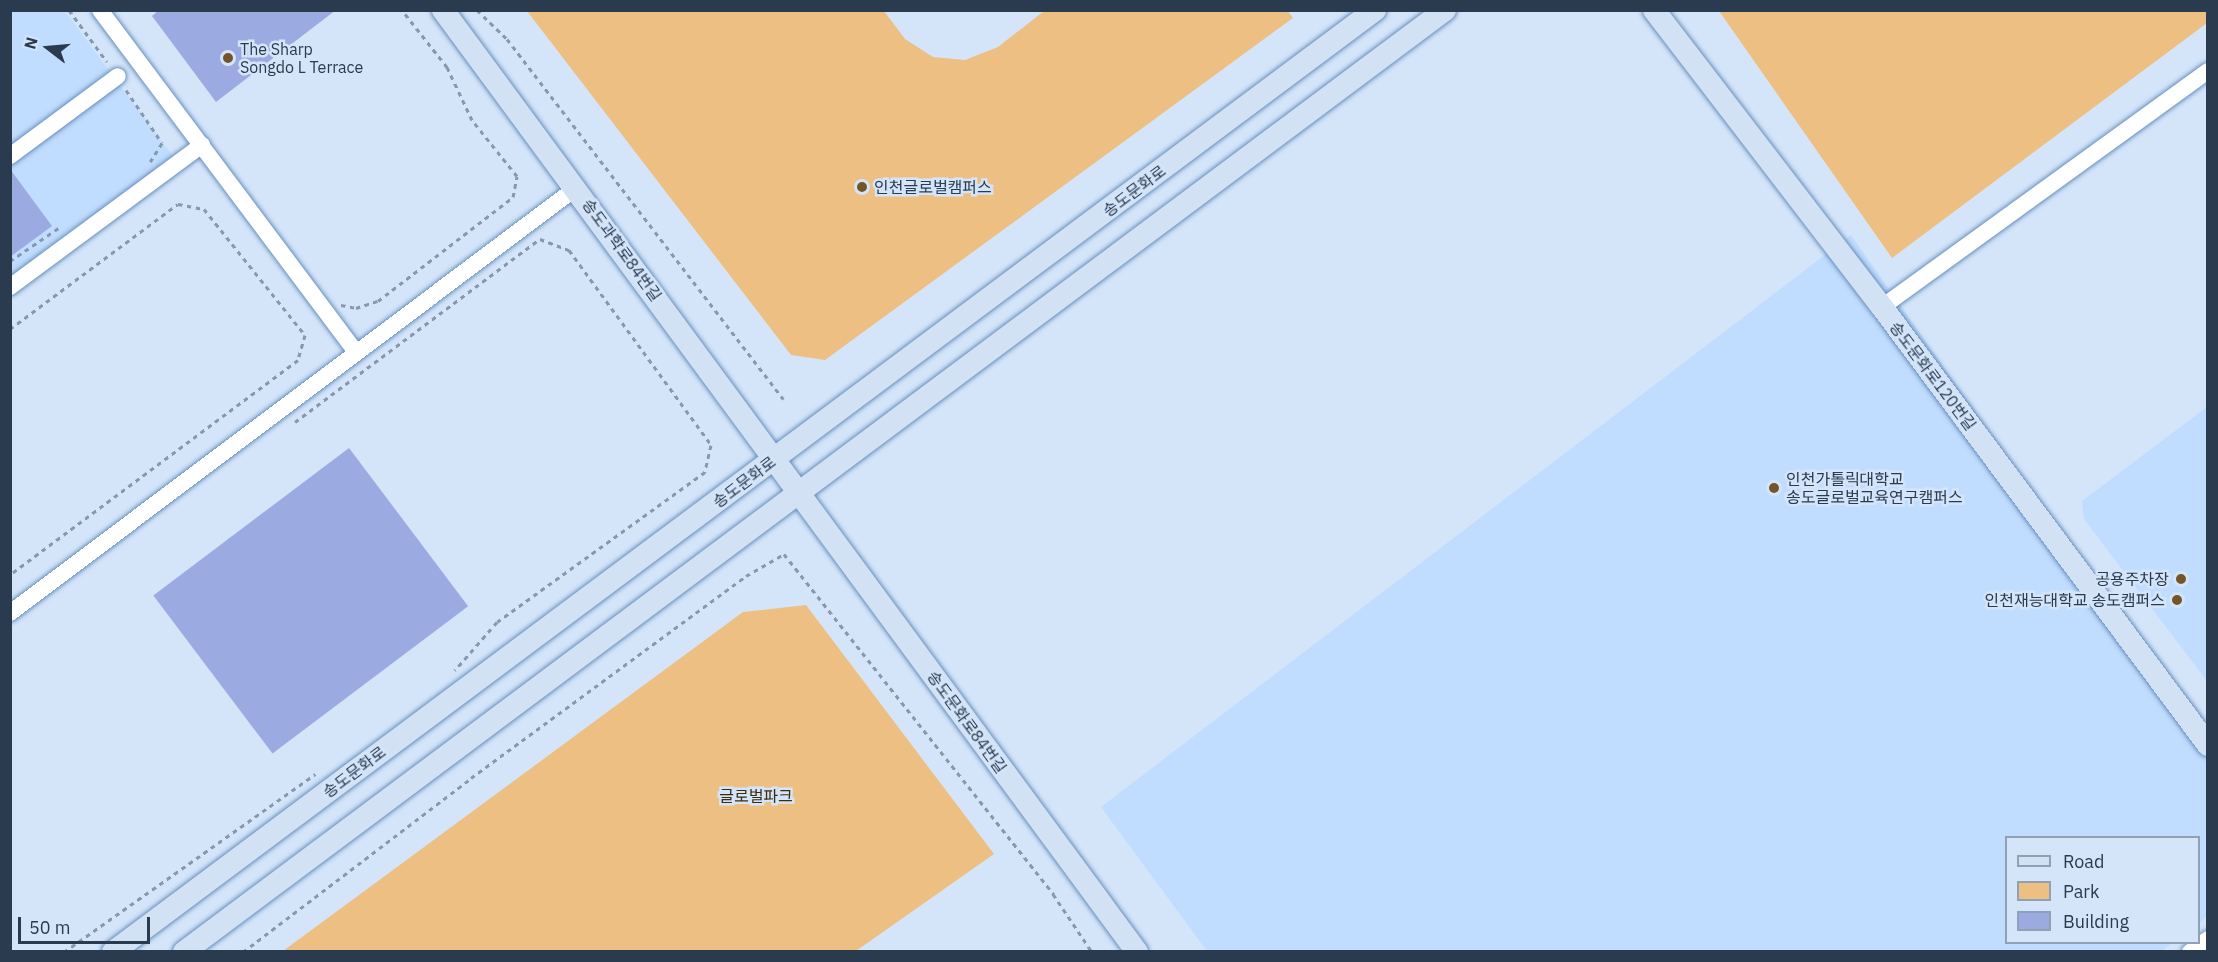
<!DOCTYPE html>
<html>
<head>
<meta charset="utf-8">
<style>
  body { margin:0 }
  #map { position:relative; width:2218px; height:962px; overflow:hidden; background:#d4e5fa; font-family:"IBM Plex Sans","Noto Sans KR",sans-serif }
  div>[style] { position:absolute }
  .built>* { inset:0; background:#c0dcfe }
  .green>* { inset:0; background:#eebf82 }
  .building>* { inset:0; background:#9caae2; transform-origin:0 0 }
  .path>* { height:3px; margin-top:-1.5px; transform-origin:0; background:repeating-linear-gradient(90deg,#8797ac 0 4.5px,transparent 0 9px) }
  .roads { filter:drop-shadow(0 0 2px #688fbe) drop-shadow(0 0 2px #688fbe) }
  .street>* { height:16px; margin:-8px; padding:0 8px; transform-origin:8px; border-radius:8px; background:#fff }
  .secondary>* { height:22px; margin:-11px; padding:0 11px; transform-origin:11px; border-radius:11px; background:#d2e2f4 }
  .dots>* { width:16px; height:16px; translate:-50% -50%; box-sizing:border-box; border:3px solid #d4e5fa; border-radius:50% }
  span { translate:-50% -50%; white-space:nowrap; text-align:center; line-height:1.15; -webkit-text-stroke:5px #d4e5fa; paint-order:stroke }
  .poi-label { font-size:16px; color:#2a3a4f }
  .left { translate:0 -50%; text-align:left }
  .right { translate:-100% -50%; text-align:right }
  .street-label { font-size:16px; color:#2a3a4f }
  .park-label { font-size:16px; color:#3f2a0b }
  .frame { position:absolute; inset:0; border:12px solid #2a3a4f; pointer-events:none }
  .legend { position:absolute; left:2005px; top:836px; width:195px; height:108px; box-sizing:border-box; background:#d4e5fa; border:2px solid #90a1b6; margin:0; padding:8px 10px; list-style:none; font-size:18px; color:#2a3a4f }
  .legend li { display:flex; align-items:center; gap:12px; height:30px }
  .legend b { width:30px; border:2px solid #90a1b6 }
  .north { position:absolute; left:18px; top:18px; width:60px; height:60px; -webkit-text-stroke:4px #d4e5fa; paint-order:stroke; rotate:286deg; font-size:16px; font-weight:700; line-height:24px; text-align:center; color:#2a3a4f }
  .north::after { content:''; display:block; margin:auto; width:21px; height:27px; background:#2a3a4f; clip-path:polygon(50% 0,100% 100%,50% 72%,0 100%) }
  .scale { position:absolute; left:18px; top:917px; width:132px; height:27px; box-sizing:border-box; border:3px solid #2a3a4f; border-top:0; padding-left:8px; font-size:18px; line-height:21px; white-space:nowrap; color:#2a3a4f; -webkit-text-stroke:4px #d4e5fa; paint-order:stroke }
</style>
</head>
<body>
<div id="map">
  <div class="built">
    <i style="clip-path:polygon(11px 11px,65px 11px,177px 162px,11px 280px)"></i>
    <i style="clip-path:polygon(1851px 235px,2207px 741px,2207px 917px,2199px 923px,2198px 838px,2006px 838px,2006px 942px,2172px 943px,2160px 952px,1207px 951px,1101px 807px)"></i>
    <i style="clip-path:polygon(2207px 407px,2207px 681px,2084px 519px,2082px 501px)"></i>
  </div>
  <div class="green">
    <i style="clip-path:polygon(1287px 10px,1293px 18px,825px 360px,791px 355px,527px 11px,884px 11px,905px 39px,933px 57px,965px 60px,998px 47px,1044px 11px)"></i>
    <i style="clip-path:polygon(2207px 10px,2207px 23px,1892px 258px,1719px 11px)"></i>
    <i style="clip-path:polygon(806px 605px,994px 854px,856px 951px,283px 951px,743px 612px)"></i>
  </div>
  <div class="building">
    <i style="clip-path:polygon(159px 10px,336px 10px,216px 102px,152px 16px)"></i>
    <i style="clip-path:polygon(10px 169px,52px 226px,10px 257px)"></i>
    <i style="left:349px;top:448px;width:198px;height:245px;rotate:53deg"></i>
  </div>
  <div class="path">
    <i style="left:69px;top:10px;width:64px;rotate:53.8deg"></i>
    <i style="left:477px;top:10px;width:42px;rotate:44deg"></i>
    <i style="left:507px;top:39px;width:454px;rotate:52.5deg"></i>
    <i style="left:126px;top:90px;width:64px;rotate:55.8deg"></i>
    <i style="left:162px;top:143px;width:22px;rotate:122deg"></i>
    <i style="left:10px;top:261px;width:60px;rotate:-34.2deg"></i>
    <i style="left:341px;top:305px;width:15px;rotate:11deg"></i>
    <i style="left:356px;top:308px;width:23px;rotate:-18deg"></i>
    <i style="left:378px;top:301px;width:170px;rotate:-37.6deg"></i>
    <i style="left:513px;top:197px;width:21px;rotate:-79deg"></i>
    <i style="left:517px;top:176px;width:72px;rotate:-128.8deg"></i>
    <i style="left:472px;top:120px;width:59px;rotate:-115.3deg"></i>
    <i style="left:447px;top:67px;width:73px;rotate:-128.3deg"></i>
    <i style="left:10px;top:329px;width:209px;rotate:-36.7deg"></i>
    <i style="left:178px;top:204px;width:26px;rotate:11deg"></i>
    <i style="left:204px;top:209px;width:161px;rotate:51.3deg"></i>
    <i style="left:305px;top:335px;width:26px;rotate:106deg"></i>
    <i style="left:298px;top:360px;width:359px;rotate:143.3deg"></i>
    <i style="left:295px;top:422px;width:306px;rotate:-36.8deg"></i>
    <i style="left:540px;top:239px;width:31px;rotate:21deg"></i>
    <i style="left:569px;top:250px;width:241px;rotate:53.9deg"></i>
    <i style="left:711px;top:445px;width:28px;rotate:103deg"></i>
    <i style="left:705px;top:472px;width:256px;rotate:144.2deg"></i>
    <i style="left:497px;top:622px;width:64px;rotate:131.2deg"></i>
    <i style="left:64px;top:952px;width:308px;rotate:-35.3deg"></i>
    <i style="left:243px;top:952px;width:287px;rotate:-37.3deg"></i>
    <i style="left:471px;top:778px;width:341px;rotate:-36.3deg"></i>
    <i style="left:746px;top:576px;width:44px;rotate:-30.1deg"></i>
    <i style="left:784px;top:554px;width:434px;rotate:51.6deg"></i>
    <i style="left:1053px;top:894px;width:70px;rotate:56.1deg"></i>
  </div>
  <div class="roads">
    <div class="street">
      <i style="left:100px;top:10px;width:427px;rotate:53.2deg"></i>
      <i style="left:10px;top:156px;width:134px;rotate:-36.5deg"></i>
      <i style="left:10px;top:287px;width:239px;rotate:-36.5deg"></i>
      <i style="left:1882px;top:307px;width:402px;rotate:-35.9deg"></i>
      <i style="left:10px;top:613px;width:708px;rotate:-36.9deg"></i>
      <i style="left:2190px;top:952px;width:22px;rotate:-36deg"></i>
    </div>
    <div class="secondary">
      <i style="left:443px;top:10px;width:1170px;rotate:53.62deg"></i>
      <i style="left:1654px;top:10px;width:374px;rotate:52.5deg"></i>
      <i style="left:1882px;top:307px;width:546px;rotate:53.34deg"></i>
      <i style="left:113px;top:952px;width:1575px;rotate:-36.74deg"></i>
      <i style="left:184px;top:952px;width:1574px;rotate:-36.76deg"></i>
    </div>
  </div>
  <div class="dots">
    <i style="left:228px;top:58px;background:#74552a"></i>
    <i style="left:862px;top:187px;background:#74552a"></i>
    <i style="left:1774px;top:488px;background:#74552a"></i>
    <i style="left:2181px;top:579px;background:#74552a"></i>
    <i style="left:2177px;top:600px;background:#74552a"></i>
  </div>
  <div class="poi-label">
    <span class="left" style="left:240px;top:58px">The Sharp<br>Songdo L Terrace</span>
    <span class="left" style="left:874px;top:187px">인천글로벌캠퍼스</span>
    <span class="left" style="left:1786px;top:488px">인천가톨릭대학교<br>송도글로벌교육연구캠퍼스</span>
    <span class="right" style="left:2169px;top:579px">공용주차장</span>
    <span class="right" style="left:2165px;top:600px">인천재능대학교 송도캠퍼스</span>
  </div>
  <div class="street-label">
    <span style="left:1134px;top:191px;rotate:-37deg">송도문화로</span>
    <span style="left:622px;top:250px;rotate:54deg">송도과학로84번길</span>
    <span style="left:1933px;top:376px;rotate:53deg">송도문화로120번길</span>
    <span style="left:744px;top:482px;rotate:-37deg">송도문화로</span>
    <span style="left:967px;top:722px;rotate:54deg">송도문화로84번길</span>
    <span style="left:354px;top:772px;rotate:-37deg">송도문화로</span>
  </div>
  <div class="park-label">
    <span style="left:756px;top:796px">글로벌파크</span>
  </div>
  <div class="frame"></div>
  <ul class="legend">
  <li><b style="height:8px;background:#d2e2f4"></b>Road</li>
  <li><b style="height:16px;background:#eebf82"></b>Park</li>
  <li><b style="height:16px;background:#9caae2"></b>Building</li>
  </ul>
  <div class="north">N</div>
  <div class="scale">50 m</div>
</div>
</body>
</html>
